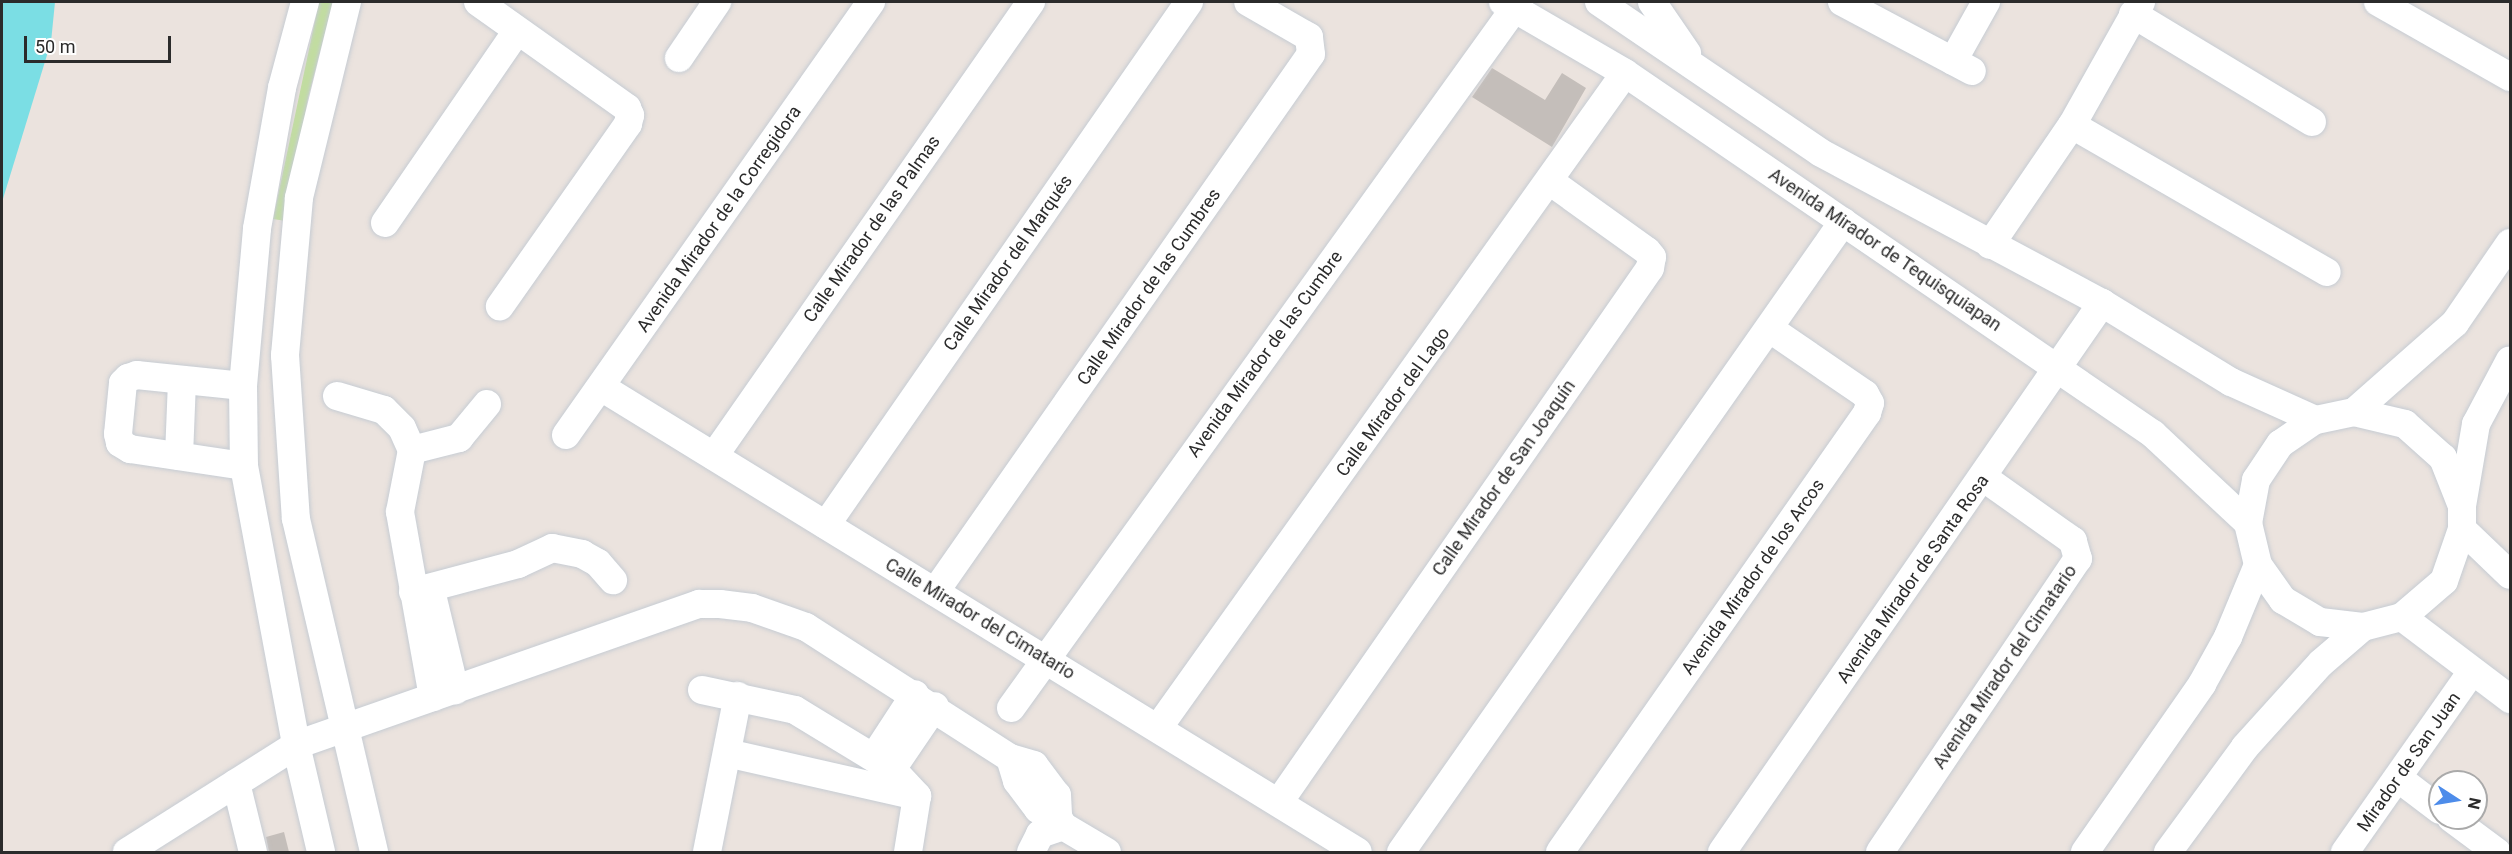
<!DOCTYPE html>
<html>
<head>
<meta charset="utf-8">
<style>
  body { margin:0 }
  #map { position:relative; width:2512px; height:854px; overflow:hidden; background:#ebe3de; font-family:Roboto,sans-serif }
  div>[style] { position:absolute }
  .green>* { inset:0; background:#c2dda0 }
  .water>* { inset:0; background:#7bdee4 }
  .building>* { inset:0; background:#c4beba }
  .roads { filter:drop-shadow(0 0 2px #c6ccd3) drop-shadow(0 0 2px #c6ccd3) }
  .minor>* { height:28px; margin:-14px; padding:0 14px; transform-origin:14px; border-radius:14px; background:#fff }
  span { translate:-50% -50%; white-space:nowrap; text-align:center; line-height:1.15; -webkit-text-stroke:4.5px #fff; paint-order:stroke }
  .street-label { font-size:18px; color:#2b2b2b }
  .frame { position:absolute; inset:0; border:3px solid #2b2b2b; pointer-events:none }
  .north { position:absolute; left:2428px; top:770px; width:60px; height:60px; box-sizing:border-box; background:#fff; border:2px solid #aaa; border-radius:50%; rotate:102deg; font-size:16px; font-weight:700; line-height:24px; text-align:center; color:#2b2b2b }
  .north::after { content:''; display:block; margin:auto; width:21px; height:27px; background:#4d8cea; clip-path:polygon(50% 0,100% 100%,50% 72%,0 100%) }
  .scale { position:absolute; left:24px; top:36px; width:147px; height:27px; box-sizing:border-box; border:3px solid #2b2b2b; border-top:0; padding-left:8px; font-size:18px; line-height:21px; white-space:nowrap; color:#2b2b2b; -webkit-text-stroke:4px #fff; paint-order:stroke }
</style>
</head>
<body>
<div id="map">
  <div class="green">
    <i style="clip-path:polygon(319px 2px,333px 2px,308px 98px,286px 221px,273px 219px)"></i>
  </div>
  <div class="water">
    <i style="clip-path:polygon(2px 2px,55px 2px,51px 42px,2px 202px)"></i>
  </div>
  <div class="building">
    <i style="clip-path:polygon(1492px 68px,1545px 100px,1562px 73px,1586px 88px,1552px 147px,1472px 97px)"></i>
    <i style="clip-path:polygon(284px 832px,289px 852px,269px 852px,266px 837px)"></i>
  </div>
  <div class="roads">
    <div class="minor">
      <i style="left:305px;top:2px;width:89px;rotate:105deg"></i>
      <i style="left:282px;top:88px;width:143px;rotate:100.1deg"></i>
      <i style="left:257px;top:229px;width:158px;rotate:95.1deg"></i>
      <i style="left:243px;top:386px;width:80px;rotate:89.3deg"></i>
      <i style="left:244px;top:466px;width:284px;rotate:79.4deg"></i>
      <i style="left:296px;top:745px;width:110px;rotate:76.8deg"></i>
      <i style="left:347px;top:2px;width:202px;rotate:103.8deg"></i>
      <i style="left:299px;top:198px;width:158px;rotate:95.1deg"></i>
      <i style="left:285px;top:355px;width:164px;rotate:86.2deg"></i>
      <i style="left:296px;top:519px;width:342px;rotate:76.8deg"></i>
      <i style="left:478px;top:2px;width:183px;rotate:35.4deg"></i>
      <i style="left:627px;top:108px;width:8px;rotate:67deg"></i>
      <i style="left:630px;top:115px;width:9px;rotate:103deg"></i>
      <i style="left:628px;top:124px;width:223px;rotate:125.1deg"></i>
      <i style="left:1503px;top:2px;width:141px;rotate:30.2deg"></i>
      <i style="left:1625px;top:73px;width:640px;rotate:34.36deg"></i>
      <i style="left:2153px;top:434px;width:130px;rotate:43.1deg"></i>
      <i style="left:1599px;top:2px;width:268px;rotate:34.2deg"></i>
      <i style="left:1821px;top:153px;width:319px;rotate:28.1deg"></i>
      <i style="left:2102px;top:303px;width:151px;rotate:31.5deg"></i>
      <i style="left:2231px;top:382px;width:92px;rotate:24.3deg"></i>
      <i style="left:1652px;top:2px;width:62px;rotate:55.5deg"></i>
      <i style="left:1842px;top:2px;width:147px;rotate:28deg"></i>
      <i style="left:2378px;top:2px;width:152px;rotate:29.6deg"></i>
      <i style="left:2133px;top:14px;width:209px;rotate:31.1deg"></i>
      <i style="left:679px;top:58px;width:68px;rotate:-55.8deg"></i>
      <i style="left:1953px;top:61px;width:68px;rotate:-60.8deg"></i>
      <i style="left:2072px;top:125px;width:294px;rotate:30deg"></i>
      <i style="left:385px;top:223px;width:233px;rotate:-55.5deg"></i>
      <i style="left:1990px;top:245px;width:145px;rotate:-55.7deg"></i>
      <i style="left:2072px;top:125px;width:141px;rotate:-60.7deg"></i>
      <i style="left:243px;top:386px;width:107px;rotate:-174.1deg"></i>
      <i style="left:137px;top:375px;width:9px;rotate:162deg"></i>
      <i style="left:128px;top:378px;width:7px;rotate:135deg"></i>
      <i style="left:123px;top:383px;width:51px;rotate:95.6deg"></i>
      <i style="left:118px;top:434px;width:9px;rotate:77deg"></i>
      <i style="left:120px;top:443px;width:12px;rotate:31deg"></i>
      <i style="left:130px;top:449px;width:115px;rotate:8.5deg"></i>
      <i style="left:601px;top:387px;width:888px;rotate:31.56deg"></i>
      <i style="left:337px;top:396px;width:49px;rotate:16.6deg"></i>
      <i style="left:384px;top:410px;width:25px;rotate:45deg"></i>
      <i style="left:402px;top:428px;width:24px;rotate:66deg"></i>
      <i style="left:412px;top:450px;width:49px;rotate:-14.3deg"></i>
      <i style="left:459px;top:438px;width:44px;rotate:-50.5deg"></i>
      <i style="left:2354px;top:412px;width:135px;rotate:-41.4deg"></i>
      <i style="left:2455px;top:323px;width:97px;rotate:-55.5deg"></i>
      <i style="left:566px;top:435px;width:530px;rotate:-54.84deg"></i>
      <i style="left:412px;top:450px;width:63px;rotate:101deg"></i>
      <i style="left:400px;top:512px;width:188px;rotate:79.9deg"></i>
      <i style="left:179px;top:456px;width:76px;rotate:-87.7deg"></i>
      <i style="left:714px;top:456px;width:554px;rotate:-55.08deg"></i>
      <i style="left:2462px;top:506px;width:52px;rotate:-111.6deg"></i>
      <i style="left:2443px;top:458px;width:51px;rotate:-138.2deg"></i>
      <i style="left:2405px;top:424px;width:52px;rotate:-166.8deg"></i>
      <i style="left:2354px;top:412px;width:40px;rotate:168deg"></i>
      <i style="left:2315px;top:420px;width:42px;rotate:145.6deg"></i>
      <i style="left:2280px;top:444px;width:43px;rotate:123.7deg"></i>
      <i style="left:2256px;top:480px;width:44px;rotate:100.5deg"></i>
      <i style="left:2248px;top:523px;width:43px;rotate:76.6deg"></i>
      <i style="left:2258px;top:565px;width:43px;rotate:54.5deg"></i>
      <i style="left:2283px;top:600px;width:43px;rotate:30.7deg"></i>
      <i style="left:2320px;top:622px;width:43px;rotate:6.6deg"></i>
      <i style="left:2363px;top:627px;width:40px;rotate:-14.4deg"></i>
      <i style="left:2402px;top:617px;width:55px;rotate:-40.6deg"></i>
      <i style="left:2444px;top:581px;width:55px;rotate:-70.9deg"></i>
      <i style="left:2462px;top:529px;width:23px;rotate:-90deg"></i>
      <i style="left:2462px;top:506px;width:83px;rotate:-80.3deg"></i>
      <i style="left:2476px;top:424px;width:72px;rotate:-62deg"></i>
      <i style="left:826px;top:525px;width:637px;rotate:-55.24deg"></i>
      <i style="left:2462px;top:529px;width:66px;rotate:43.8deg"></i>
      <i style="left:413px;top:592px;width:109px;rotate:-14.9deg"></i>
      <i style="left:518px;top:564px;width:38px;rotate:-25deg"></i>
      <i style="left:552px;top:548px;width:31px;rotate:11deg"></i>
      <i style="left:582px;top:554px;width:18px;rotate:29deg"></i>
      <i style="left:598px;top:563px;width:23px;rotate:49deg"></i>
      <i style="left:935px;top:592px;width:656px;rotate:-55.05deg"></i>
      <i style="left:1311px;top:54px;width:17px;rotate:-97deg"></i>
      <i style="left:1309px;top:37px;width:70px;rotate:-150.2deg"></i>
      <i style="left:433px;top:599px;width:94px;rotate:76.4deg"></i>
      <i style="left:2402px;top:617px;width:136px;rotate:37.2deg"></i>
      <i style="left:702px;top:690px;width:95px;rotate:12.1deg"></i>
      <i style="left:795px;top:710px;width:114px;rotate:31.3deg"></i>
      <i style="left:892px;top:769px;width:37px;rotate:47deg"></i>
      <i style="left:917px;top:796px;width:57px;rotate:99.1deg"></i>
      <i style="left:1011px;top:708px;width:870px;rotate:-54.26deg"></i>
      <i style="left:1158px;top:728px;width:804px;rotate:-54.51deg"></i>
      <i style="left:727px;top:753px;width:195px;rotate:12.8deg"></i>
      <i style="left:874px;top:757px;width:75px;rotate:-56.9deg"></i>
      <i style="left:1010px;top:758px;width:24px;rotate:73deg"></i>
      <i style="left:1017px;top:781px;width:35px;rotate:53deg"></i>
      <i style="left:1038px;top:809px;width:22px;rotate:22deg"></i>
      <i style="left:892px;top:769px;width:76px;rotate:-55.7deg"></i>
      <i style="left:2398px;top:778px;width:53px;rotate:37.3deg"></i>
      <i style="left:236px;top:783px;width:71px;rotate:76.2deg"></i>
      <i style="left:1279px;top:802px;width:650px;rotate:-55.21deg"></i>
      <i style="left:1650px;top:268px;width:11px;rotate:-80deg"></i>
      <i style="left:1652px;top:257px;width:8px;rotate:-130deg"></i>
      <i style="left:1647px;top:251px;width:118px;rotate:-144.3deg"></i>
      <i style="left:2451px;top:818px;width:57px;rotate:36.5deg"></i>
      <i style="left:127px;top:852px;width:200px;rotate:-32.3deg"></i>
      <i style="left:296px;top:745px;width:427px;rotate:-19.3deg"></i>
      <i style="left:699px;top:604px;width:21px"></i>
      <i style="left:720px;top:604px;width:32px;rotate:7deg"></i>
      <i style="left:752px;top:608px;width:57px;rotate:19.4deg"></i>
      <i style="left:806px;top:627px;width:242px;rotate:32.7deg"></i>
      <i style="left:1010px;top:758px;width:25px;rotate:16deg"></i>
      <i style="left:1034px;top:765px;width:38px;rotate:53deg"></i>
      <i style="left:1057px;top:795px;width:22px;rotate:87deg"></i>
      <i style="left:1058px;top:817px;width:10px;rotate:61deg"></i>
      <i style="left:1063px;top:826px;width:51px;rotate:30.6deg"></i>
      <i style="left:707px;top:852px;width:159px;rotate:-78.8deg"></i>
      <i style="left:1031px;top:852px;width:20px;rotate:-63deg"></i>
      <i style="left:1040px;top:834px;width:24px;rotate:-19deg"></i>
      <i style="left:1401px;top:852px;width:770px;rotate:-54.95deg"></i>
      <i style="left:1560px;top:852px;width:536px;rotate:-55.03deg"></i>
      <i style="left:1867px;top:413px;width:10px;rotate:-73deg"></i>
      <i style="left:1870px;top:403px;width:10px;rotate:-119deg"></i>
      <i style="left:1865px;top:394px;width:115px;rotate:-145.6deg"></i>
      <i style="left:1722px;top:852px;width:668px;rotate:-55.31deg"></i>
      <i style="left:1880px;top:852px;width:354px;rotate:-56deg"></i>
      <i style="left:2078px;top:559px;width:19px;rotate:-106deg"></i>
      <i style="left:2073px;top:541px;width:109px;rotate:-144.7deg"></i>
      <i style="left:2085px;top:852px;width:205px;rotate:-55.1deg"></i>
      <i style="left:2202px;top:684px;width:54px;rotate:-61deg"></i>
      <i style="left:2228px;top:637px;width:78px;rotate:-67.4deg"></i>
      <i style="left:2168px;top:852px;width:130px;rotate:-53.7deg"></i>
      <i style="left:2245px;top:747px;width:113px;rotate:-47.9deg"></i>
      <i style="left:2321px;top:663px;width:55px;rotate:-40.6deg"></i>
      <i style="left:2345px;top:852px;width:221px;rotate:-54.9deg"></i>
    </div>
  </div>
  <div class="street-label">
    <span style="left:719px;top:219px;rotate:-55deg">Avenida Mirador de la Corregidora</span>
    <span style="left:872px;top:229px;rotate:-55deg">Calle Mirador de las Palmas</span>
    <span style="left:1885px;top:250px;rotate:34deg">Avenida Mirador de Tequisquiapan</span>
    <span style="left:1008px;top:263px;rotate:-55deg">Calle Mirador del Marqués</span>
    <span style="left:1149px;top:287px;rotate:-55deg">Calle Mirador de las Cumbres</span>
    <span style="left:1265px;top:354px;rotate:-54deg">Avenida Mirador de las Cumbre</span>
    <span style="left:1393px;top:402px;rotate:-54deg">Calle Mirador del Lago</span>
    <span style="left:1504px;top:478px;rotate:-55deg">Calle Mirador de San Joaquín</span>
    <span style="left:1753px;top:577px;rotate:-55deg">Avenida Mirador de los Arcos</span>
    <span style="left:1913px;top:579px;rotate:-55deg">Avenida Mirador de Santa Rosa</span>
    <span style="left:980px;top:619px;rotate:31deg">Calle Mirador del Cimatario</span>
    <span style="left:2005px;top:667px;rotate:-56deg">Avenida Mirador del Cimatario</span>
    <span style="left:2409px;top:762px;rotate:-55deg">Mirador de San Juan</span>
  </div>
  <div class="frame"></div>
  <div class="north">N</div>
  <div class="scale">50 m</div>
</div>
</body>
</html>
